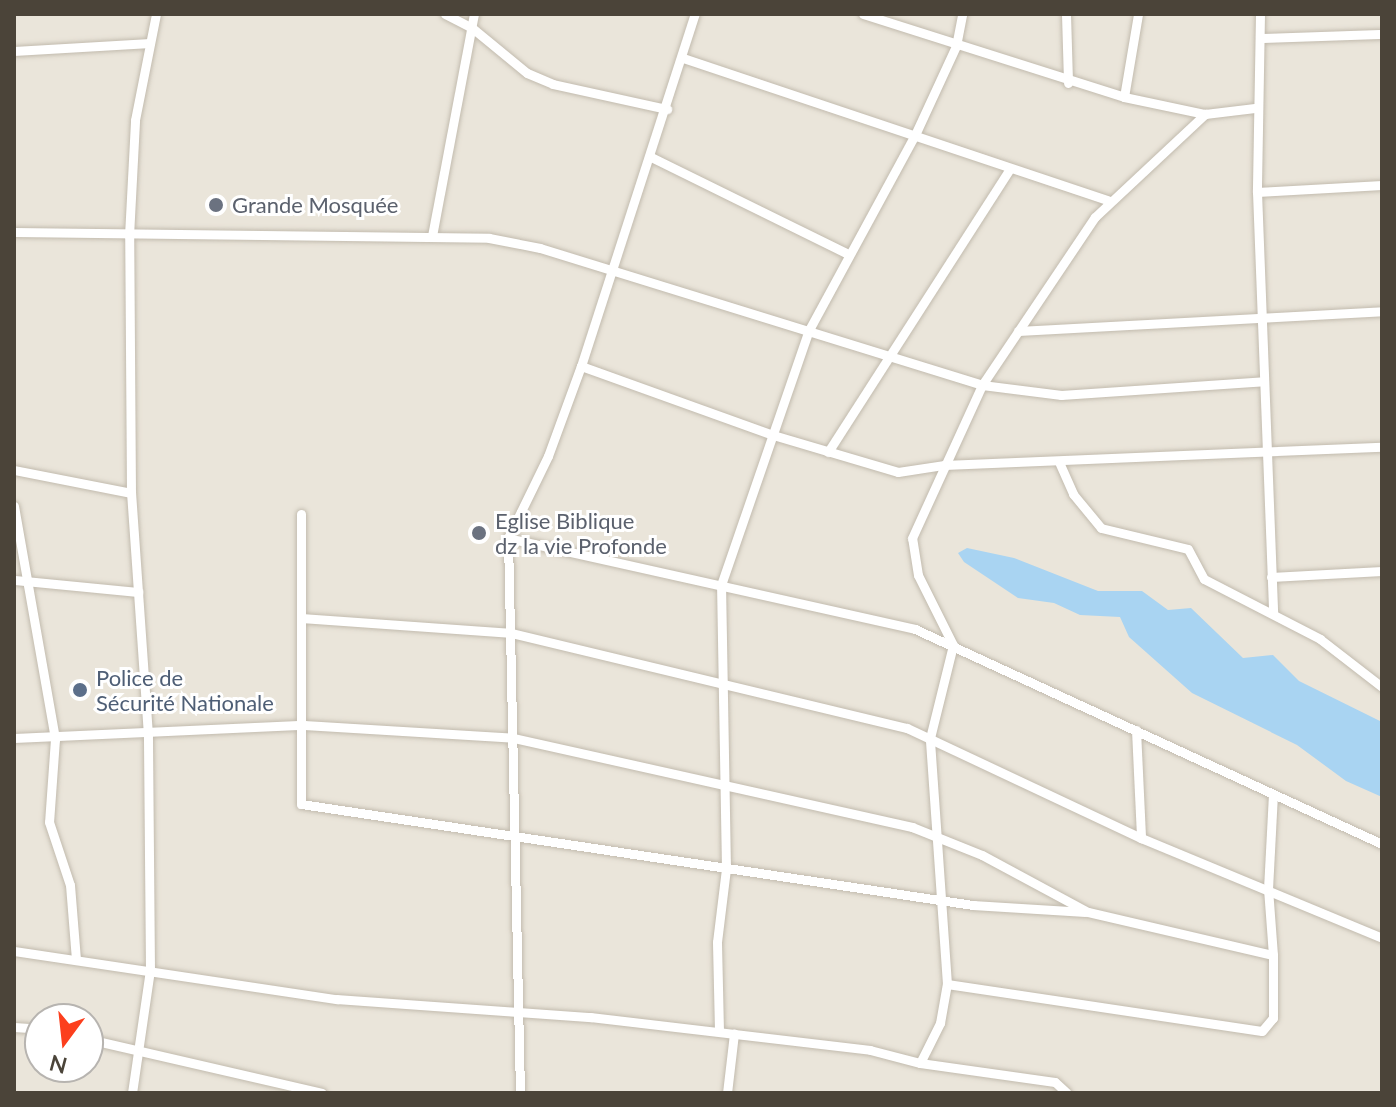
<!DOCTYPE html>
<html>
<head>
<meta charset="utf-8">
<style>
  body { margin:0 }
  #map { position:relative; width:1396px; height:1107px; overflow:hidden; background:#f6f3ec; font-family:Lato,sans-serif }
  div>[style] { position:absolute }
  .residential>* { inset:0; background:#eae5da }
  .water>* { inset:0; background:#a9d4f2 }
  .roads { filter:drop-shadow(0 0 2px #c2bbae) drop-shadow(0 0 2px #c2bbae) }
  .minor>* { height:9px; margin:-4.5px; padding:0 4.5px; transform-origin:4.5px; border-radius:4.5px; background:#fff }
  .dots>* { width:22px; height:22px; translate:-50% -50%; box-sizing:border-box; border:4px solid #fff; border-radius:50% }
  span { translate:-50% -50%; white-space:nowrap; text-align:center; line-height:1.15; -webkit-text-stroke:6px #fff; paint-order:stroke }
  .worship-label { font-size:22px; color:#5b616d }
  .left { translate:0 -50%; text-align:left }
  .service-label { font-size:22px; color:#4e5e75 }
  .frame { position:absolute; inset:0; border:16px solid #4b4439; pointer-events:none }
  .north { position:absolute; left:24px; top:1003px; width:80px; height:80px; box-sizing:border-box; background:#fff; border:2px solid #b7b4b0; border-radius:50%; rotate:195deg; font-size:22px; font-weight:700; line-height:32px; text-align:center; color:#4b4439 }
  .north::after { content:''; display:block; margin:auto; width:28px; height:36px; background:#fc3f1d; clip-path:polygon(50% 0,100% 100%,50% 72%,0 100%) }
</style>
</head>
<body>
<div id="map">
  <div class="residential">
    <i style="clip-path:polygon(evenodd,14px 14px,1382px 14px,1382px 1093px,14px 1093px,14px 14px,40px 1019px,88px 1019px,88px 1067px,40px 1067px,40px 1019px)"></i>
  </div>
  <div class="water">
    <i style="clip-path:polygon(967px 548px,1014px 558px,1098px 591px,1142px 591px,1168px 610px,1191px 608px,1243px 658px,1273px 655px,1299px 681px,1382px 722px,1382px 797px,1346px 781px,1297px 745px,1192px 693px,1129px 637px,1120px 617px,1080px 615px,1054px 603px,1018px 598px,964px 562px,958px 553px)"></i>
  </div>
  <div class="roads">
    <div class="minor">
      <i style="left:445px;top:14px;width:29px;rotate:27deg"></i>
      <i style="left:471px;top:27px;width:72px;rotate:39.4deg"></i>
      <i style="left:527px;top:73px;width:28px;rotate:23deg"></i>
      <i style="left:553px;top:84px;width:117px;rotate:12.4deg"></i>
      <i style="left:863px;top:14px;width:274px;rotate:17.6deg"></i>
      <i style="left:1124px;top:97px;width:83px;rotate:11.9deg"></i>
      <i style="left:1205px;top:114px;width:50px;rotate:-6.8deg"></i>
      <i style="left:1066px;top:14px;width:69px;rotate:88.3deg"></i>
      <i style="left:1260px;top:14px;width:178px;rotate:91deg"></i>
      <i style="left:1257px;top:192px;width:421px;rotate:87.8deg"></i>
      <i style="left:1260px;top:38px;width:122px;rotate:-1.9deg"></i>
      <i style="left:14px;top:51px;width:136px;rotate:-3.4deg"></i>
      <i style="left:683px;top:58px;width:448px;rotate:18.5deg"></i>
      <i style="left:1124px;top:97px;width:84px;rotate:-80.4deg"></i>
      <i style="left:651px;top:157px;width:220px;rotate:26.2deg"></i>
      <i style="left:1257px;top:192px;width:125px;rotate:-3.2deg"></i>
      <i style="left:14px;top:232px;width:475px;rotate:0.7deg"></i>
      <i style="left:489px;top:238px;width:52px;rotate:11.1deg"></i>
      <i style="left:540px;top:248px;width:463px;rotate:17.2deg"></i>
      <i style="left:982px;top:385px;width:80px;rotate:7.2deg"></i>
      <i style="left:1061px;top:395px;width:203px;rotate:-3.9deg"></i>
      <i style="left:432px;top:236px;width:226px;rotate:-79.3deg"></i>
      <i style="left:1018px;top:331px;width:365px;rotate:-3.1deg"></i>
      <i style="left:581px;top:366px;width:204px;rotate:19.8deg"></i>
      <i style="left:773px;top:435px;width:130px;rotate:16.5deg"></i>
      <i style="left:898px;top:472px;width:47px;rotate:-8.7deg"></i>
      <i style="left:944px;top:465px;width:438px;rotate:-2.4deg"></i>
      <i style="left:828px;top:452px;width:335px;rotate:-57.3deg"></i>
      <i style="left:1059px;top:462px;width:35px;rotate:66deg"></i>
      <i style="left:1073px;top:494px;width:44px;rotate:50.5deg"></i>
      <i style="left:1101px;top:528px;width:89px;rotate:13.6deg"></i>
      <i style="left:1188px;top:549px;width:34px;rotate:62deg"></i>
      <i style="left:1204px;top:579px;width:131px;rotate:27.3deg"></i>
      <i style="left:1320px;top:639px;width:78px;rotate:37.7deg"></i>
      <i style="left:14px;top:470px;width:119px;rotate:11.1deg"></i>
      <i style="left:14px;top:506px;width:237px;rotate:80deg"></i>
      <i style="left:55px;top:739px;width:83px;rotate:94.1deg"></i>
      <i style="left:49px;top:822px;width:66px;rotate:71.6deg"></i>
      <i style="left:70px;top:885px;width:75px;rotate:85.4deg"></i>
      <i style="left:301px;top:514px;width:290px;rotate:90deg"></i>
      <i style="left:301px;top:804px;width:680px;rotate:8.55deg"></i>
      <i style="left:973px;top:905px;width:112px;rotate:3.6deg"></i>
      <i style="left:508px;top:538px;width:417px;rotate:12.6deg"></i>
      <i style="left:915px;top:629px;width:514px;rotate:24.72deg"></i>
      <i style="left:1271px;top:577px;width:111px;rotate:-3.1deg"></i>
      <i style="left:14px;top:580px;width:125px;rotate:5.5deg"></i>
      <i style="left:302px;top:618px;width:210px;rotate:4.1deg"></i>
      <i style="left:511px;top:633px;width:407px;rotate:13.5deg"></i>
      <i style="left:907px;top:728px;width:259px;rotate:25.2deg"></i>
      <i style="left:1141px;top:838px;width:261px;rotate:22.5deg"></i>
      <i style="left:1136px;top:730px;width:108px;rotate:87.3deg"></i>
      <i style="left:14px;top:738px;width:290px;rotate:-2.6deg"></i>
      <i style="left:304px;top:725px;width:210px;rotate:3.5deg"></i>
      <i style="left:514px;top:738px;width:408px;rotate:12.6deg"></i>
      <i style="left:912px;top:827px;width:75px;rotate:21.8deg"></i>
      <i style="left:982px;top:855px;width:120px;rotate:28.3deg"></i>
      <i style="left:1088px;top:912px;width:190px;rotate:13.1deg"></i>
      <i style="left:1273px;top:955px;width:66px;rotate:-94.3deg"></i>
      <i style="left:1268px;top:889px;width:94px;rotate:-87deg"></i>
      <i style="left:14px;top:951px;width:327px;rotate:8.5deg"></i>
      <i style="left:337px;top:999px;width:254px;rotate:4.1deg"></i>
      <i style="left:590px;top:1017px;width:282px;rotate:6.7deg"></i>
      <i style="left:870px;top:1050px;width:52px;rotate:14.6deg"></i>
      <i style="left:920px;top:1063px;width:136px;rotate:8deg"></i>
      <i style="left:1055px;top:1082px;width:16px;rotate:43deg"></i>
      <i style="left:947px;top:984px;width:318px;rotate:8.5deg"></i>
      <i style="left:1262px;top:1031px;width:17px;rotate:-50deg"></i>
      <i style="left:1273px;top:1018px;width:63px;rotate:-90deg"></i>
      <i style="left:14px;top:1027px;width:26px;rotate:4deg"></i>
      <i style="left:719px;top:1031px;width:89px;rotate:-91.3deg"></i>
      <i style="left:717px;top:942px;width:74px;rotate:-83deg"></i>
      <i style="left:726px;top:869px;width:284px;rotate:-91deg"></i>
      <i style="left:721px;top:585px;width:270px;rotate:-71deg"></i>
      <i style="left:809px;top:330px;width:220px;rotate:-61.5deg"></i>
      <i style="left:914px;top:137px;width:100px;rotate:-65.2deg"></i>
      <i style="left:956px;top:46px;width:33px;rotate:-79deg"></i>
      <i style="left:88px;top:1039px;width:240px;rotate:13deg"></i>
      <i style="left:920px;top:1063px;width:45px;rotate:-63.4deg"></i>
      <i style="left:940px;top:1023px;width:40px;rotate:-80deg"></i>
      <i style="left:947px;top:984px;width:247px;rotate:-94deg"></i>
      <i style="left:930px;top:738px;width:96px;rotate:-76.1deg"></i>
      <i style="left:953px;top:645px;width:78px;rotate:-116.6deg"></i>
      <i style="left:918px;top:575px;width:37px;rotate:-99deg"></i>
      <i style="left:912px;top:538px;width:168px;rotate:-65.4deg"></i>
      <i style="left:982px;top:385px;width:202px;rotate:-56.1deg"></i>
      <i style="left:1095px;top:217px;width:151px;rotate:-43.1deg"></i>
      <i style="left:132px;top:1093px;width:124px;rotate:-81.7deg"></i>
      <i style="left:150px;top:970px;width:235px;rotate:-90.5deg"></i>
      <i style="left:148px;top:735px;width:243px;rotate:-94deg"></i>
      <i style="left:131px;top:493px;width:257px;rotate:-90.4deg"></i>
      <i style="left:129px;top:236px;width:116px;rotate:-87deg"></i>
      <i style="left:135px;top:120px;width:108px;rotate:-78.8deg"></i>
      <i style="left:520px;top:1093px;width:555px;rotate:-91.24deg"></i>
      <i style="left:508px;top:538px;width:91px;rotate:-64deg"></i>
      <i style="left:548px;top:456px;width:96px;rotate:-69.9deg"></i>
      <i style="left:581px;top:366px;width:370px;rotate:-72.1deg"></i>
      <i style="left:727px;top:1093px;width:60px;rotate:-83.3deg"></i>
    </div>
  </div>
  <div class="dots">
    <i style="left:216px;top:205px;background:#6b7280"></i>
    <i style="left:479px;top:533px;background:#6b7280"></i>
    <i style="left:80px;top:690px;background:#5c6f8a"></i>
  </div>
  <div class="worship-label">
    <span class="left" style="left:232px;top:205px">Grande Mosquée</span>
    <span class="left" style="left:495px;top:533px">Eglise Biblique<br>dz la vie Profonde</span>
  </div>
  <div class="service-label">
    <span class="left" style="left:96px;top:690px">Police de<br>Sécurité Nationale</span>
  </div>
  <div class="frame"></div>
  <div class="north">N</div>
</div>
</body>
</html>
